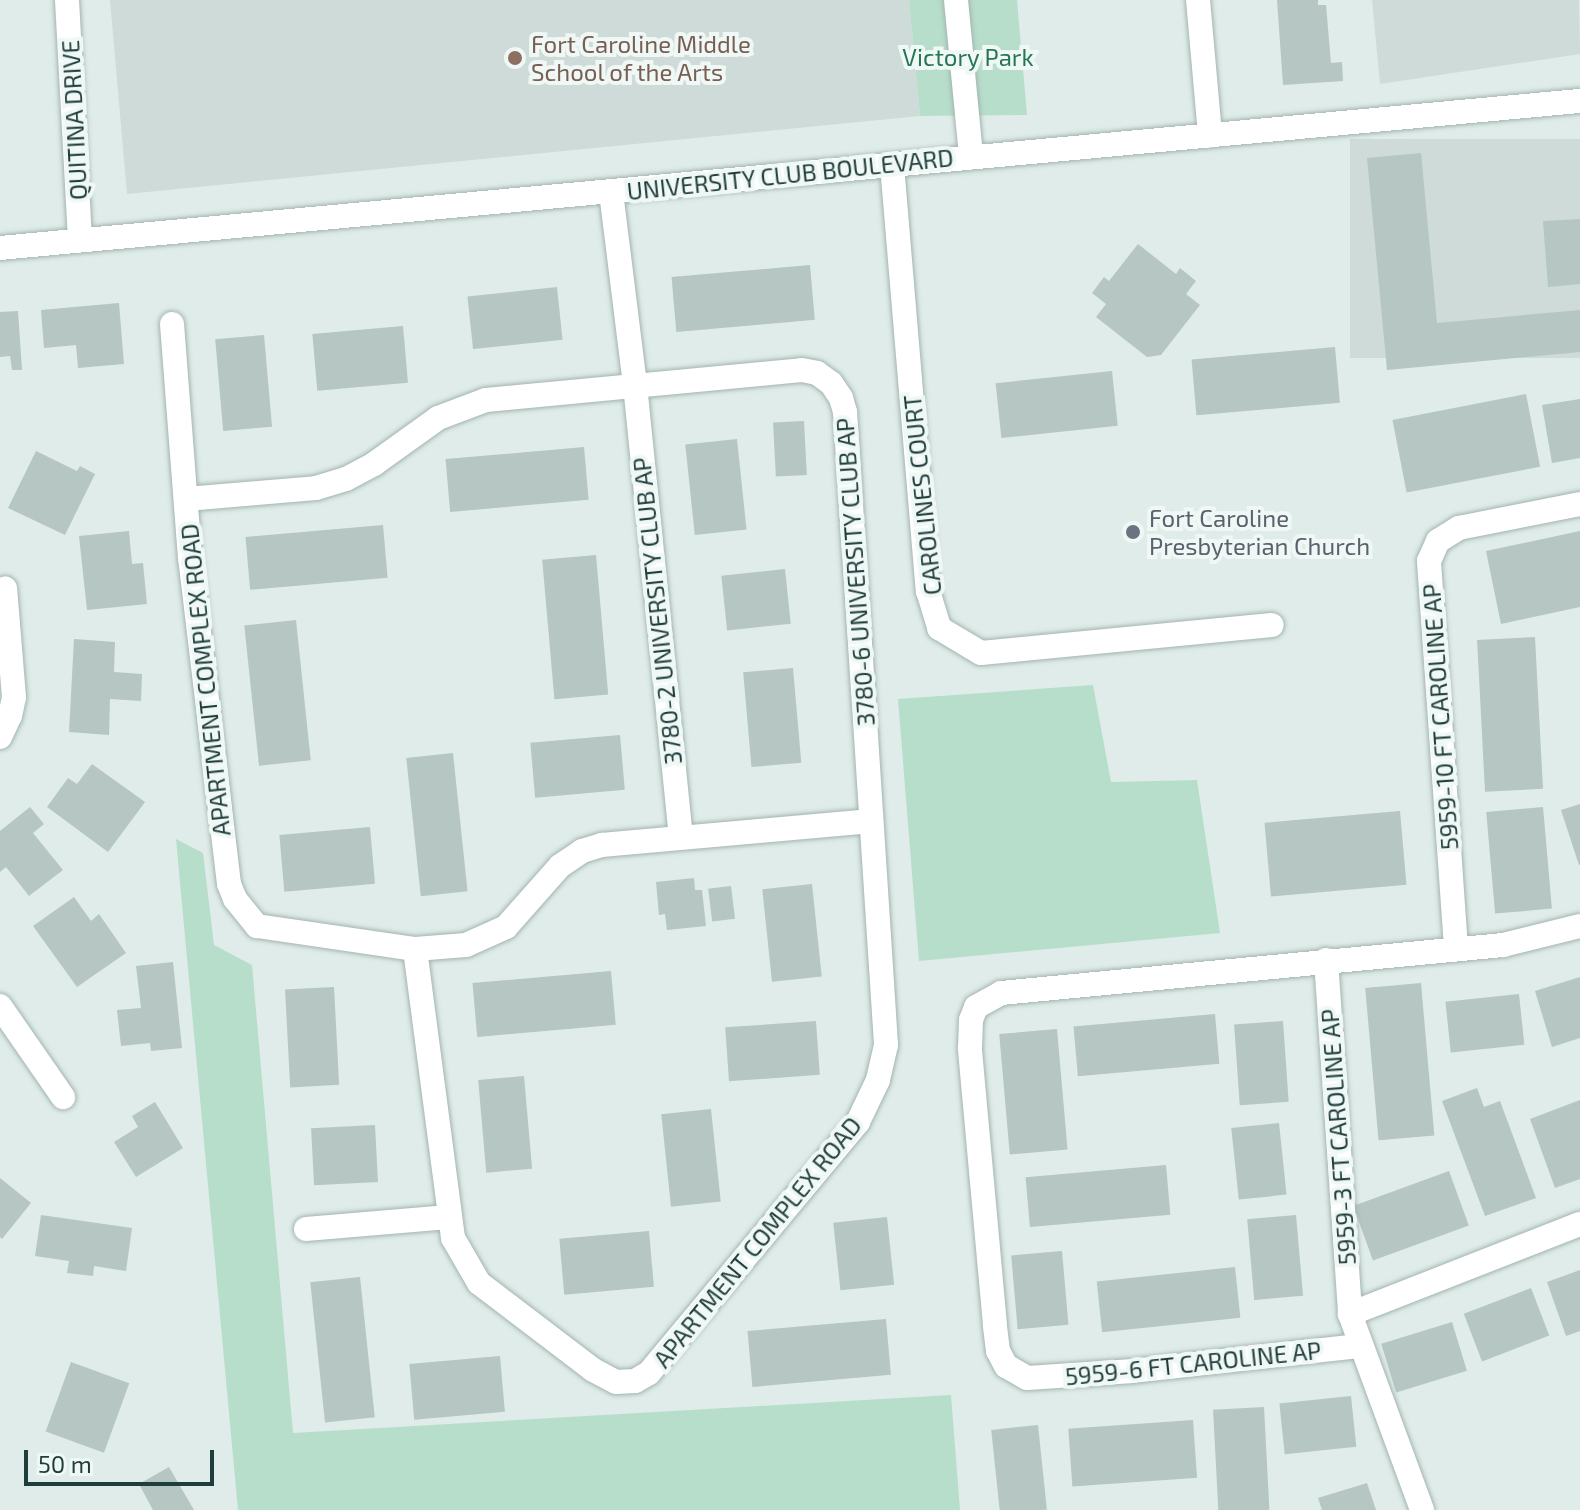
<!DOCTYPE html>
<html>
<head>
<meta charset="utf-8">
<style>
  body { margin:0 }
  #map { position:relative; width:1580px; height:1510px; overflow:hidden; background:#dfece9; font-family:"Exo 2",sans-serif }
  div>[style] { position:absolute }
  .built>* { inset:0; background:#cedbd8; transform-origin:0 0 }
  .green>* { inset:0; background:#b7deca }
  .building>* { inset:0; background:#b5c6c3; transform-origin:0 0 }
  .roads { filter:drop-shadow(0 0 2px #a2b4b1) drop-shadow(0 0 2px #a2b4b1) }
  .minor>* { height:24px; margin:-12px; padding:0 12px; transform-origin:12px; border-radius:12px; background:#fff }
  .dots>* { width:22px; height:22px; translate:-50% -50%; box-sizing:border-box; border:4px solid #f0f8f6; border-radius:50% }
  span { translate:-50% -50%; white-space:nowrap; text-align:center; line-height:1.15; -webkit-text-stroke:8px #f0f8f6; paint-order:stroke }
  .education-label { font-size:24px; color:#785e54 }
  .left { translate:0 -50%; text-align:left }
  .park-label { font-size:24px; color:#277557 }
  .street-label { font-size:24px; color:#1f3d3b }
  .worship-label { font-size:24px; color:#5b616d }
  .scale { position:absolute; left:24px; top:1450px; width:190px; height:36px; box-sizing:border-box; border:4px solid #1f3d3b; border-top:0; padding-left:10px; font-size:24px; line-height:28px; white-space:nowrap; color:#1f3d3b; -webkit-text-stroke:6px #f0f8f6; paint-order:stroke }
</style>
</head>
<body>
<div id="map">
  <div class="built">
    <i style="clip-path:polygon(110px 0,909px 0,920px 116px,127px 194px)"></i>
    <i style="clip-path:polygon(1372px 0,1579px 0,1580px 54px,1380px 84px)"></i>
    <i style="left:1580px;top:139px;width:219px;height:230px;rotate:90deg"></i>
  </div>
  <div class="green">
    <i style="clip-path:polygon(909px 0,1017px 0,1027px 115px,920px 116px)"></i>
    <i style="clip-path:polygon(1093px 685px,1111px 782px,1197px 780px,1220px 933px,919px 961px,898px 699px)"></i>
    <i style="clip-path:polygon(176px 839px,203px 853px,214px 945px,252px 965px,293px 1433px,951px 1395px,960px 1510px,238px 1510px)"></i>
  </div>
  <div class="building">
    <i style="clip-path:polygon(1277px 0,1318px 0,1318px 5px,1326px 5px,1331px 63px,1342px 62px,1343px 81px,1283px 85px)"></i>
    <i style="clip-path:polygon(1421px 153px,1437px 323px,1580px 310px,1580px 352px,1387px 370px,1367px 158px)"></i>
    <i style="clip-path:polygon(1580px 219px,1580px 284px,1548px 287px,1543px 221px)"></i>
    <i style="clip-path:polygon(1138px 244px,1176px 274px,1180px 268px,1196px 281px,1186px 294px,1200px 305px,1161px 355px,1147px 357px,1096px 317px,1106px 304px,1092px 293px,1104px 277px,1109px 281px)"></i>
    <i style="left:810px;top:265px;width:55px;height:139px;rotate:85deg"></i>
    <i style="left:557px;top:287px;width:53px;height:90px;rotate:84deg"></i>
    <i style="clip-path:polygon(119px 303px,124px 364px,78px 368px,76px 345px,44px 348px,41px 310px)"></i>
    <i style="clip-path:polygon(18px 311px,22px 370px,12px 370px,10px 356px,0 357px,0 312px)"></i>
    <i style="left:403px;top:326px;width:57px;height:91px;rotate:85deg"></i>
    <i style="left:264px;top:335px;width:92px;height:49px;rotate:85deg"></i>
    <i style="left:1335px;top:347px;width:56px;height:144px;rotate:85deg"></i>
    <i style="left:1112px;top:371px;width:55px;height:117px;rotate:84deg"></i>
    <i style="left:1526px;top:394px;width:74px;height:136px;rotate:79deg"></i>
    <i style="clip-path:polygon(1580px 399px,1580px 458px,1552px 463px,1542px 405px)"></i>
    <i style="left:804px;top:421px;width:54px;height:31px;rotate:87deg"></i>
    <i style="left:737px;top:439px;width:91px;height:52px;rotate:84deg"></i>
    <i style="left:584px;top:447px;width:53px;height:139px;rotate:85deg"></i>
    <i style="clip-path:polygon(36px 451px,77px 471px,80px 466px,95px 474px,65px 535px,8px 508px)"></i>
    <i style="left:383px;top:525px;width:53px;height:138px;rotate:85deg"></i>
    <i style="clip-path:polygon(129px 531px,132px 564px,143px 563px,147px 604px,87px 610px,79px 536px)"></i>
    <i style="clip-path:polygon(1580px 531px,1580px 607px,1501px 624px,1486px 551px)"></i>
    <i style="left:596px;top:555px;width:140px;height:54px;rotate:85deg"></i>
    <i style="left:785px;top:569px;width:55px;height:64px;rotate:84deg"></i>
    <i style="left:296px;top:620px;width:141px;height:52px;rotate:84deg"></i>
    <i style="left:1535px;top:637px;width:152px;height:58px;rotate:87deg"></i>
    <i style="clip-path:polygon(74px 639px,115px 642px,114px 672px,142px 674px,141px 701px,110px 699px,109px 735px,69px 732px)"></i>
    <i style="left:793px;top:668px;width:95px;height:50px;rotate:85deg"></i>
    <i style="left:620px;top:735px;width:55px;height:90px;rotate:85deg"></i>
    <i style="left:453px;top:753px;width:139px;height:47px;rotate:84deg"></i>
    <i style="clip-path:polygon(92px 764px,145px 802px,108px 852px,47px 807px,68px 778px,77px 784px)"></i>
    <i style="clip-path:polygon(1580px 804px,1580px 865px,1579px 865px,1561px 810px)"></i>
    <i style="clip-path:polygon(30px 807px,44px 824px,33px 833px,63px 870px,29px 896px,6px 867px,0 872px,0 831px)"></i>
    <i style="left:1543px;top:807px;width:102px;height:57px;rotate:85deg"></i>
    <i style="left:1400px;top:811px;width:74px;height:136px;rotate:85deg"></i>
    <i style="left:370px;top:827px;width:57px;height:91px;rotate:85deg"></i>
    <i style="clip-path:polygon(694px 878px,695px 890px,702px 890px,706px 926px,667px 930px,665px 914px,659px 915px,656px 882px)"></i>
    <i style="left:812px;top:884px;width:93px;height:50px;rotate:84deg"></i>
    <i style="left:731px;top:886px;width:33px;height:23px;rotate:83deg"></i>
    <i style="clip-path:polygon(74px 897px,91px 921px,99px 914px,126px 953px,77px 987px,33px 926px)"></i>
    <i style="clip-path:polygon(173px 962px,182px 1048px,151px 1051px,150px 1043px,121px 1046px,117px 1010px,141px 1008px,136px 966px)"></i>
    <i style="left:611px;top:971px;width:54px;height:139px;rotate:85deg"></i>
    <i style="clip-path:polygon(1580px 977px,1580px 1038px,1552px 1047px,1535px 991px)"></i>
    <i style="left:1421px;top:983px;width:153px;height:56px;rotate:85deg"></i>
    <i style="left:334px;top:987px;width:98px;height:49px;rotate:87deg"></i>
    <i style="left:1519px;top:994px;width:51px;height:74px;rotate:84deg"></i>
    <i style="left:1215px;top:1014px;width:50px;height:142px;rotate:85deg"></i>
    <i style="left:816px;top:1021px;width:54px;height:91px;rotate:86deg"></i>
    <i style="left:1283px;top:1021px;width:81px;height:49px;rotate:86deg"></i>
    <i style="left:1057px;top:1029px;width:121px;height:58px;rotate:85deg"></i>
    <i style="left:524px;top:1076px;width:93px;height:46px;rotate:85deg"></i>
    <i style="clip-path:polygon(1477px 1088px,1484px 1107px,1500px 1101px,1536px 1198px,1485px 1216px,1442px 1101px)"></i>
    <i style="clip-path:polygon(1580px 1100px,1580px 1179px,1555px 1188px,1530px 1119px)"></i>
    <i style="clip-path:polygon(155px 1102px,183px 1148px,136px 1177px,114px 1142px,138px 1127px,132px 1116px)"></i>
    <i style="left:711px;top:1109px;width:93px;height:50px;rotate:84deg"></i>
    <i style="left:1279px;top:1123px;width:72px;height:48px;rotate:84deg"></i>
    <i style="left:375px;top:1125px;width:57px;height:64px;rotate:87deg"></i>
    <i style="left:1166px;top:1165px;width:50px;height:141px;rotate:85deg"></i>
    <i style="left:1449px;top:1171px;width:58px;height:102px;rotate:70deg"></i>
    <i style="clip-path:polygon(0 1178px,31px 1203px,2px 1239px,0 1237px)"></i>
    <i style="clip-path:polygon(41px 1215px,132px 1228px,126px 1271px,94px 1266px,93px 1276px,67px 1273px,69px 1261px,35px 1256px)"></i>
    <i style="left:1296px;top:1215px;width:81px;height:49px;rotate:85deg"></i>
    <i style="left:887px;top:1217px;width:68px;height:54px;rotate:84deg"></i>
    <i style="left:649px;top:1231px;width:56px;height:90px;rotate:85deg"></i>
    <i style="left:1062px;top:1251px;width:74px;height:51px;rotate:85deg"></i>
    <i style="left:1235px;top:1267px;width:51px;height:139px;rotate:84deg"></i>
    <i style="clip-path:polygon(1580px 1270px,1580px 1331px,1566px 1336px,1547px 1282px)"></i>
    <i style="left:360px;top:1277px;width:141px;height:50px;rotate:84deg"></i>
    <i style="left:1531px;top:1288px;width:51px;height:72px;rotate:69deg"></i>
    <i style="left:886px;top:1319px;width:56px;height:139px;rotate:85deg"></i>
    <i style="left:1452px;top:1322px;width:51px;height:74px;rotate:73deg"></i>
    <i style="left:500px;top:1356px;width:56px;height:91px;rotate:85deg"></i>
    <i style="left:71px;top:1362px;width:62px;height:74px;rotate:20deg"></i>
    <i style="left:1351px;top:1396px;width:51px;height:72px;rotate:84deg"></i>
    <i style="left:1264px;top:1407px;width:103px;height:51px;rotate:87deg"></i>
    <i style="left:1193px;top:1420px;width:58px;height:125px;rotate:86deg"></i>
    <i style="left:1038px;top:1425px;width:85px;height:47px;rotate:84deg"></i>
    <i style="clip-path:polygon(169px 1467px,194px 1510px,153px 1510px,139px 1484px)"></i>
    <i style="clip-path:polygon(1367px 1483px,1376px 1510px,1322px 1510px,1318px 1498px)"></i>
  </div>
  <div class="roads">
    <div class="minor">
      <i style="left:67px;top:0;width:240px;rotate:86.9deg"></i>
      <i style="left:956px;top:0;width:158px;rotate:84.5deg"></i>
      <i style="left:1198px;top:0;width:136px;rotate:84.9deg"></i>
      <i style="left:892px;top:165px;width:428px;rotate:85.2deg"></i>
      <i style="left:928px;top:591px;width:39px;rotate:73deg"></i>
      <i style="left:939px;top:628px;width:49px;rotate:30.8deg"></i>
      <i style="left:981px;top:653px;width:292px;rotate:-5.5deg"></i>
      <i style="left:611px;top:192px;width:194px;rotate:82.9deg"></i>
      <i style="left:635px;top:385px;width:454px;rotate:84.2deg"></i>
      <i style="left:0;top:248px;width:1587px;rotate:-5.32deg"></i>
      <i style="left:172px;top:324px;width:234px;rotate:85.6deg"></i>
      <i style="left:190px;top:557px;width:329px;rotate:83.2deg"></i>
      <i style="left:229px;top:884px;width:16px;rotate:68deg"></i>
      <i style="left:235px;top:899px;width:35px;rotate:51deg"></i>
      <i style="left:257px;top:926px;width:160px;rotate:8.3deg"></i>
      <i style="left:415px;top:949px;width:51px;rotate:-4.5deg"></i>
      <i style="left:466px;top:945px;width:44px;rotate:-24.2deg"></i>
      <i style="left:506px;top:927px;width:81px;rotate:-48.5deg"></i>
      <i style="left:560px;top:866px;width:27px;rotate:-34deg"></i>
      <i style="left:582px;top:851px;width:21px;rotate:-17deg"></i>
      <i style="left:602px;top:845px;width:270px;rotate:-5.1deg"></i>
      <i style="left:186px;top:499px;width:130px;rotate:-4.8deg"></i>
      <i style="left:316px;top:488px;width:31px;rotate:-17deg"></i>
      <i style="left:346px;top:479px;width:32px;rotate:-28deg"></i>
      <i style="left:374px;top:464px;width:79px;rotate:-35.7deg"></i>
      <i style="left:438px;top:418px;width:51px;rotate:-20.6deg"></i>
      <i style="left:486px;top:400px;width:317px;rotate:-5.4deg"></i>
      <i style="left:802px;top:370px;width:15px;rotate:11deg"></i>
      <i style="left:817px;top:373px;width:17px;rotate:36deg"></i>
      <i style="left:831px;top:383px;width:18px;rotate:56deg"></i>
      <i style="left:841px;top:398px;width:15px;rotate:74deg"></i>
      <i style="left:845px;top:412px;width:634px;rotate:86.29deg"></i>
      <i style="left:886px;top:1045px;width:36px;rotate:103deg"></i>
      <i style="left:878px;top:1080px;width:47px;rotate:115.5deg"></i>
      <i style="left:858px;top:1122px;width:327px;rotate:129.8deg"></i>
      <i style="left:649px;top:1373px;width:16px;rotate:150deg"></i>
      <i style="left:635px;top:1381px;width:19px;rotate:177deg"></i>
      <i style="left:616px;top:1382px;width:27px;rotate:-152deg"></i>
      <i style="left:592px;top:1369px;width:142px;rotate:-142.7deg"></i>
      <i style="left:479px;top:1283px;width:52px;rotate:-120deg"></i>
      <i style="left:453px;top:1238px;width:291px;rotate:-97.5deg"></i>
      <i style="left:0;top:737px;width:23px;rotate:-65deg"></i>
      <i style="left:10px;top:716px;width:19px;rotate:-78deg"></i>
      <i style="left:14px;top:697px;width:109px;rotate:-94.7deg"></i>
      <i style="left:1456px;top:948px;width:388px;rotate:-94deg"></i>
      <i style="left:1429px;top:561px;width:22px;rotate:-66deg"></i>
      <i style="left:1438px;top:541px;width:25px;rotate:-32deg"></i>
      <i style="left:1459px;top:528px;width:123px;rotate:-11.2deg"></i>
      <i style="left:1326px;top:960px;width:355px;rotate:86.1deg"></i>
      <i style="left:1350px;top:1314px;width:209px;rotate:69.8deg"></i>
      <i style="left:0;top:1006px;width:111px;rotate:55.3deg"></i>
      <i style="left:306px;top:1229px;width:143px;rotate:-4.8deg"></i>
      <i style="left:1350px;top:1314px;width:247px;rotate:-21.4deg"></i>
      <i style="left:1359px;top:1346px;width:227px;rotate:173.7deg"></i>
      <i style="left:1133px;top:1371px;width:106px;rotate:176.2deg"></i>
      <i style="left:1027px;top:1378px;width:24px;rotate:-150deg"></i>
      <i style="left:1006px;top:1366px;width:17px;rotate:-118deg"></i>
      <i style="left:998px;top:1351px;width:26px;rotate:-97deg"></i>
      <i style="left:995px;top:1325px;width:278px;rotate:-95.2deg"></i>
      <i style="left:970px;top:1048px;width:28px;rotate:-88deg"></i>
      <i style="left:971px;top:1020px;width:14px;rotate:-69deg"></i>
      <i style="left:976px;top:1007px;width:29px;rotate:-29deg"></i>
      <i style="left:1001px;top:993px;width:504px;rotate:-5.46deg"></i>
      <i style="left:1503px;top:945px;width:79px;rotate:-13.9deg"></i>
    </div>
  </div>
  <div class="dots">
    <i style="left:515px;top:58px;background:#8d6e63"></i>
    <i style="left:1133px;top:532px;background:#6b7280"></i>
  </div>
  <div class="education-label">
    <span class="left" style="left:531px;top:58px">Fort Caroline Middle<br>School of the Arts</span>
  </div>
  <div class="park-label">
    <span style="left:968px;top:57px">Victory Park</span>
  </div>
  <div class="street-label">
    <span style="left:74px;top:120px;rotate:-93deg">QUITINA DRIVE</span>
    <span style="left:790px;top:174px;rotate:-6deg">UNIVERSITY CLUB BOULEVARD</span>
    <span style="left:922px;top:495px;rotate:-96deg">CAROLINES COURT</span>
    <span style="left:855px;top:572px;rotate:-94deg">3780-6 UNIVERSITY CLUB AP</span>
    <span style="left:657px;top:611px;rotate:-96deg">3780-2 UNIVERSITY CLUB AP</span>
    <span style="left:205px;top:680px;rotate:-96deg">APARTMENT COMPLEX ROAD</span>
    <span style="left:1440px;top:717px;rotate:-94deg">5959-10 FT CAROLINE AP</span>
    <span style="left:1338px;top:1137px;rotate:-94deg">5959-3 FT CAROLINE AP</span>
    <span style="left:757px;top:1242px;rotate:-51deg">APARTMENT COMPLEX ROAD</span>
    <span style="left:1193px;top:1363px;rotate:-6deg">5959-6 FT CAROLINE AP</span>
  </div>
  <div class="worship-label">
    <span class="left" style="left:1149px;top:532px">Fort Caroline<br>Presbyterian Church</span>
  </div>
  <div class="scale">50 m</div>
</div>
</body>
</html>
